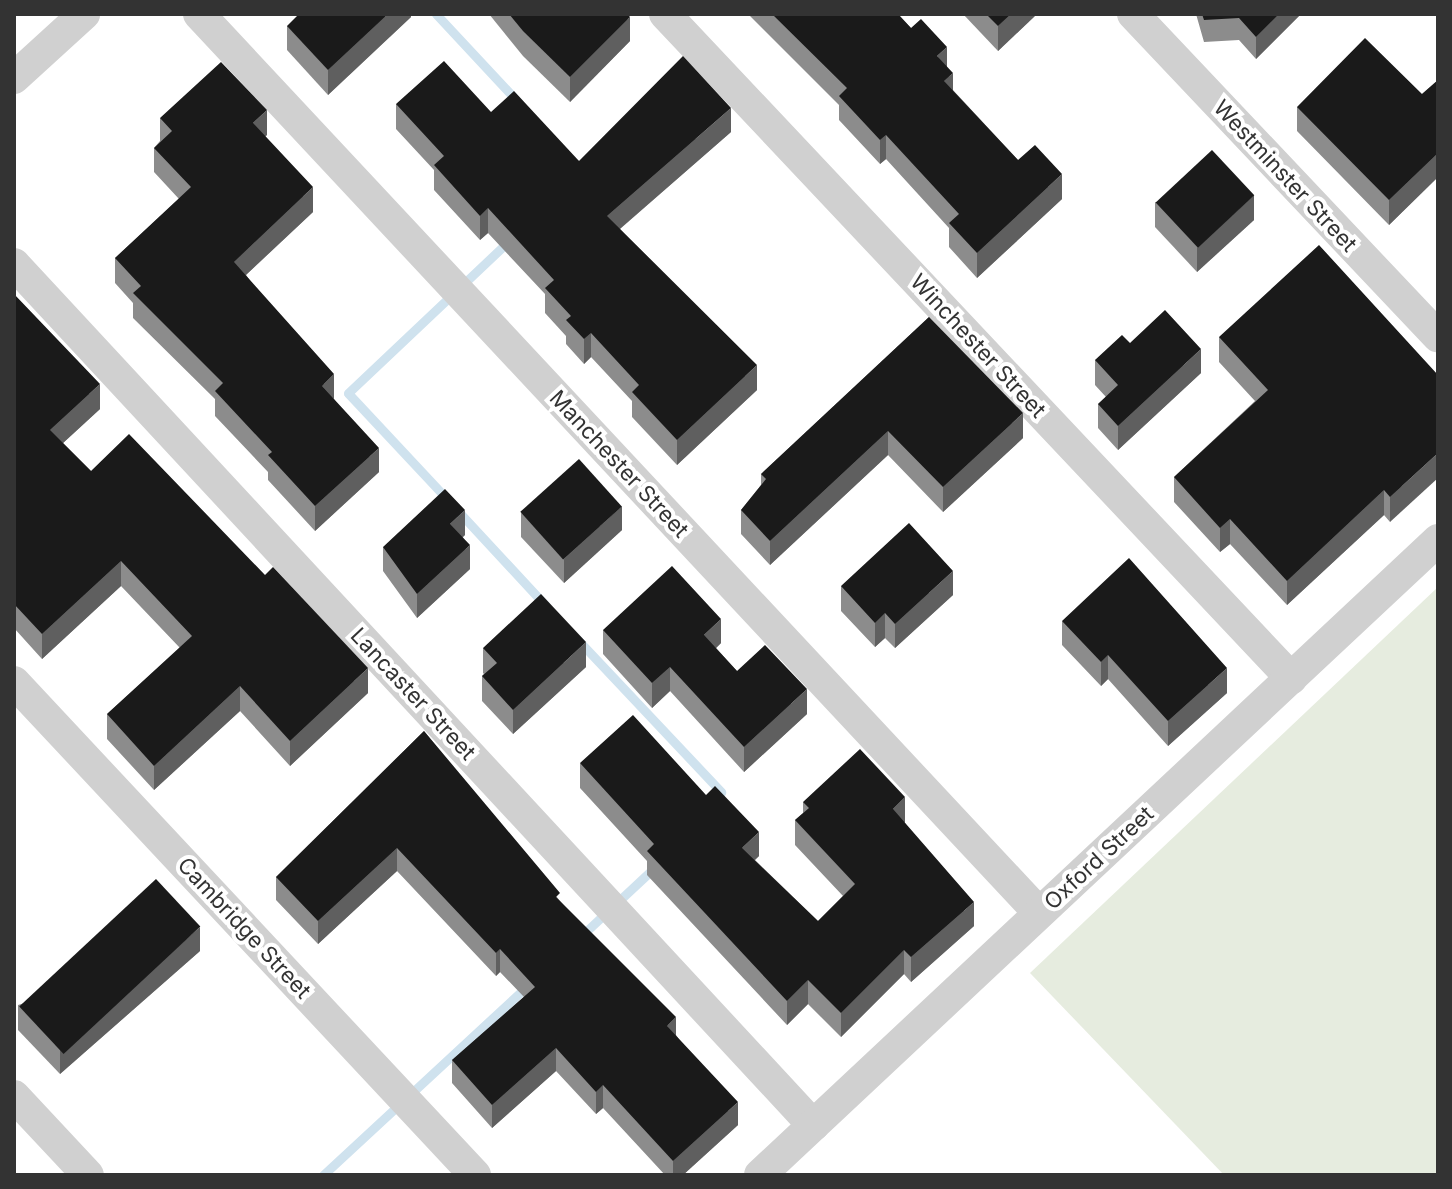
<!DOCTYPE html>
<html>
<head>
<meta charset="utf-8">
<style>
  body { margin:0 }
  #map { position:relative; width:1452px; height:1189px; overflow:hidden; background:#fff; font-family:Inter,sans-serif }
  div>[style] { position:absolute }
  .green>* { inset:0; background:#e6ecdf }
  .stream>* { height:9px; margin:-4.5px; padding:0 4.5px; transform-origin:4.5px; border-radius:4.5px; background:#cfe2ee }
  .street>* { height:32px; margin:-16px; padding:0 16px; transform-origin:16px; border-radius:16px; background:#d0d0d0 }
  .wall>* { inset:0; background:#8c8c8c }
  .shaded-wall>* { inset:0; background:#5f5f5f }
  .building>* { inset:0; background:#1a1a1a; transform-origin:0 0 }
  span { translate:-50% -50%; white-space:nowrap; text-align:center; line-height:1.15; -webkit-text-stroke:8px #fff; paint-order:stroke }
  .street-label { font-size:22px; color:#333 }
  .frame { position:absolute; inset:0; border:16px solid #333; pointer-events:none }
</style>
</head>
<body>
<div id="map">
  <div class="green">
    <i style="clip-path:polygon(1438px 587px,1438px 1175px,1224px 1175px,1030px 973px)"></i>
  </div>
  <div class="stream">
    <i style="left:436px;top:14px;width:120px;rotate:47deg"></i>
    <i style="left:448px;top:500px;width:146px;rotate:-133.1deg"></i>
    <i style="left:348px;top:393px;width:223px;rotate:-43.4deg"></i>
    <i style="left:458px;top:511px;width:129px;rotate:47.2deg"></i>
    <i style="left:578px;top:640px;width:209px;rotate:46.7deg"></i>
    <i style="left:580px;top:937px;width:101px;rotate:-43deg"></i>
    <i style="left:323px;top:1175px;width:280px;rotate:-42.8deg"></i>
  </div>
  <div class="street">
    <i style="left:199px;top:14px;width:1230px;rotate:46.94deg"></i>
    <i style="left:665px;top:14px;width:913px;rotate:46.69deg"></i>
    <i style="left:1133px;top:14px;width:444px;rotate:46.6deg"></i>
    <i style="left:14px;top:78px;width:95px;rotate:-42.4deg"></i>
    <i style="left:14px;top:264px;width:1175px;rotate:47.14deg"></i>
    <i style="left:14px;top:682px;width:675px;rotate:46.92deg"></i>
    <i style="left:14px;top:1096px;width:108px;rotate:46.9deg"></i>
    <i style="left:760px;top:1175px;width:929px;rotate:-43.12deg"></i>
  </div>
  <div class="wall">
    <i style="clip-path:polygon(411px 14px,411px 17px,328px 95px,287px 50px,287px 26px)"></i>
    <i style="clip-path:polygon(489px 14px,627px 14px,630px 41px,570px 102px,523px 56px)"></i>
    <i style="clip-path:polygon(748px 14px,898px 14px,947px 67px,953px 90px,1018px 160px,1062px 199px,977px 278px,949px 247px,949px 228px,886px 159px,880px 164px,839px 120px,839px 105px)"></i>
    <i style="clip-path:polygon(963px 14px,1037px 14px,998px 51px)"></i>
    <i style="clip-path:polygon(1196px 14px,1301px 14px,1256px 59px,1239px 40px,1204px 42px)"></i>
    <i style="clip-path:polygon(1438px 80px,1438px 177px,1389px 225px,1297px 131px,1297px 107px,1422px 94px)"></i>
    <i style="clip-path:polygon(396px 104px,491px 112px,579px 161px,731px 132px,620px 229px,757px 390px,677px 465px,632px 417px,632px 401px,591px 357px,584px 364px,566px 344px,566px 336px,545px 313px,545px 294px,488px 233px,480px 240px,434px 190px,434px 170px,396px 129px)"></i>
    <i style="clip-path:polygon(160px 118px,267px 135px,265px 136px,313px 212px,246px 275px,334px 399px,379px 472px,315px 531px,268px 480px,268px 472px,215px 416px,215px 399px,133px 318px,133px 303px,115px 283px,115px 258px,179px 199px,154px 172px,154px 148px,160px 141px)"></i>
    <i style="clip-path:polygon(1155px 202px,1254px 220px,1197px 272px,1155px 227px)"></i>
    <i style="clip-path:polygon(14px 294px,100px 409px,63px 443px,91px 471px,368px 693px,290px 766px,240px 711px,154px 790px,107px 739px,107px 714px,180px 648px,121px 586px,42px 659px,14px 628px)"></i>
    <i style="clip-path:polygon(929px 317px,1023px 438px,943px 512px,888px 455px,770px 565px,741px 534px,741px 510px,761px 485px,761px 474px)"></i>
    <i style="clip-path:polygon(1219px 337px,1438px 375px,1390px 522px,1384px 515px,1287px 605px,1230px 544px,1220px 552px,1174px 502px,1174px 477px,1255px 401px,1219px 362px)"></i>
    <i style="clip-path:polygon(1130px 343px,1201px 373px,1118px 450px,1098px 428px,1098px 404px,1106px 397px,1095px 385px,1095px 360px)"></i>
    <i style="clip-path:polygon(521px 513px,622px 530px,564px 583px,521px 537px)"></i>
    <i style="clip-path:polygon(465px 535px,463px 537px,470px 569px,417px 618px,383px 571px,383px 547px)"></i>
    <i style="clip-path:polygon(841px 586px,953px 595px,895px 648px,885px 638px,875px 647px,841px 611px)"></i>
    <i style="clip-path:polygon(1062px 621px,1227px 693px,1168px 746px,1108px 679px,1101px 686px,1062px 645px)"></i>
    <i style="clip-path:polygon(603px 630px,721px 643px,716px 648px,737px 671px,807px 714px,744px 772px,670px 691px,652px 708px,603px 654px)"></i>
    <i style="clip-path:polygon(483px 648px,586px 667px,513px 734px,482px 701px,482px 676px,484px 674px,483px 673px)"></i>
    <i style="clip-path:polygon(424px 731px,560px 901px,676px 1035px,738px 1125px,683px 1175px,665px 1175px,603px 1108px,596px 1114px,556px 1071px,492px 1128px,452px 1083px,452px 1060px,524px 997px,500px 972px,496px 976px,397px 871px,318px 944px,276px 900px,276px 877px)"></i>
    <i style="clip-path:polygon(580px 763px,759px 856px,755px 860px,818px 921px,843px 896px,795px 845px,795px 820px,803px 813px,803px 802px,905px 822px,904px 822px,974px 926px,911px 982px,904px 974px,841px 1037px,808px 1004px,787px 1025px,647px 875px,647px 861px,580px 788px)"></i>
    <i style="clip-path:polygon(200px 951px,60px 1074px,18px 1030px,18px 1005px)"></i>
  </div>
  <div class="shaded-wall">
    <i style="clip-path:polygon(388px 14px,411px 14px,411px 17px,328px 95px,328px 70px)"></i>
    <i style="clip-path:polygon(1011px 14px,1037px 14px,998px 51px,998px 26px)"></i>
    <i style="clip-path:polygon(1279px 14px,1301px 14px,1256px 59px,1256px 37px)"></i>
    <i style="clip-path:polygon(630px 17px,630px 41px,570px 102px,570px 77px)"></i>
    <i style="clip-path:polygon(947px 47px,947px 71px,937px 56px)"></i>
    <i style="clip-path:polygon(953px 73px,953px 97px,944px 81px)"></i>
    <i style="clip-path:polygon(731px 108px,731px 132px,607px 240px,607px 216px)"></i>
    <i style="clip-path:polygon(267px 110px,267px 135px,253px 147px,253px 123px)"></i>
    <i style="clip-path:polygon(886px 135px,886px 159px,880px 164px,880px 140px)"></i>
    <i style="clip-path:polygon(1438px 153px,1438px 177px,1389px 225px,1389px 200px)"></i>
    <i style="clip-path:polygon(1062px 174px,1062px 199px,977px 278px,977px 253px)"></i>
    <i style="clip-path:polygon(313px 187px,313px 212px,234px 286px,234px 262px)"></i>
    <i style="clip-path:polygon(1254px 195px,1254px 220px,1197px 272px,1197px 248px)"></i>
    <i style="clip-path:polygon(488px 208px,488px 233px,480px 240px,480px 216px)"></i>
    <i style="clip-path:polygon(591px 333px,591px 357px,584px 364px,584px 339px)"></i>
    <i style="clip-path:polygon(1201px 349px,1201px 373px,1118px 450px,1118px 426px)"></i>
    <i style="clip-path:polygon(757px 365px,757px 390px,677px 465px,677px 440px)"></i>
    <i style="clip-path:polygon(334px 374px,334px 399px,322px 386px)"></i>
    <i style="clip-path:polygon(100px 384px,100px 409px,50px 455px,50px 430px)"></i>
    <i style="clip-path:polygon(1023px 413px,1023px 438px,943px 512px,943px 487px)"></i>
    <i style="clip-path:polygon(888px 431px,888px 455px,770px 565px,770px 541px)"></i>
    <i style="clip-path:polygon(379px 448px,379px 472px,315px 531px,315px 506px)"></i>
    <i style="clip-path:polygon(1438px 453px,1438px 478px,1390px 522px,1390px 497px)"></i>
    <i style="clip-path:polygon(1384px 490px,1384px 515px,1287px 605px,1287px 581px)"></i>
    <i style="clip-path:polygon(622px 506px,622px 530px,564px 583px,564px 559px)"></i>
    <i style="clip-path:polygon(465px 510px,465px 535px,450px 548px,450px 524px)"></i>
    <i style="clip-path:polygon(1230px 519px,1230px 544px,1220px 552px,1220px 528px)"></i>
    <i style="clip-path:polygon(470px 545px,470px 569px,417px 618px,417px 594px)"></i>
    <i style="clip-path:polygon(121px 561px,121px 586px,42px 659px,42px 634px)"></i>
    <i style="clip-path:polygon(953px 571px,953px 595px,895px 648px,895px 624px)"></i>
    <i style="clip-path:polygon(885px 613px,885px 638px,875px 647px,875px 623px)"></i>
    <i style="clip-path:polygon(721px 619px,721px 643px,704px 660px,704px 635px)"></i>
    <i style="clip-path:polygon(586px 642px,586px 667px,513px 734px,513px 710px)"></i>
    <i style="clip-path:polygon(1108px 655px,1108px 679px,1101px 686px,1101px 662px)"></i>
    <i style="clip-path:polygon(670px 667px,670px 691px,652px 708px,652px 683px)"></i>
    <i style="clip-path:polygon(368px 668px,368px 693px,290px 766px,290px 741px)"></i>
    <i style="clip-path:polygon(1227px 668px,1227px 693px,1168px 746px,1168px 721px)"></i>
    <i style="clip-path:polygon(240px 686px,240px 711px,154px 790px,154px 766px)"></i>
    <i style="clip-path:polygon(807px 689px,807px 714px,744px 772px,744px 747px)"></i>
    <i style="clip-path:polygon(905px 797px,905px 822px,893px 834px,893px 809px)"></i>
    <i style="clip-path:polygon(759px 832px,759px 856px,742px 872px,742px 848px)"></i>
    <i style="clip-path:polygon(397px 848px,397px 871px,318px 944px,318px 921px)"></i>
    <i style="clip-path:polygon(974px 902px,974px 926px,911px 982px,911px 957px)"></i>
    <i style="clip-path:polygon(200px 927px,200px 951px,60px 1074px,60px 1050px)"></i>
    <i style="clip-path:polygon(500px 949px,500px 972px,496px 976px,496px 953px)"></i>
    <i style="clip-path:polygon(904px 950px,904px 974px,841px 1037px,841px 1013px)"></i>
    <i style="clip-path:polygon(808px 980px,808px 1004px,787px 1025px,787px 1001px)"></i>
    <i style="clip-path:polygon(676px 1017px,676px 1040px,667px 1026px)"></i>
    <i style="clip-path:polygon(556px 1048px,556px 1071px,492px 1128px,492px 1105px)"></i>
    <i style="clip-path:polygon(603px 1085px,603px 1108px,596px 1114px,596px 1092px)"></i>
    <i style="clip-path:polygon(738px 1102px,738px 1125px,683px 1175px,673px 1175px,673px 1161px)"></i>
  </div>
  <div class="building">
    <i style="clip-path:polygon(299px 14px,388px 14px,328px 70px,287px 26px)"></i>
    <i style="clip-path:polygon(509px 14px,627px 14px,630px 17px,570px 77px,523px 31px)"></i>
    <i style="clip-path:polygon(772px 14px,898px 14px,911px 28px,921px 19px,947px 47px,937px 56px,953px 73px,944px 81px,1018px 160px,1035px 145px,1062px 174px,977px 253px,949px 223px,959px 214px,886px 135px,880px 140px,839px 96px,847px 88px)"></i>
    <i style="clip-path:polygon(986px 14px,1011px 14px,998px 26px)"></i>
    <i style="clip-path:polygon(1202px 14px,1279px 14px,1256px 37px,1239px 18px,1204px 20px)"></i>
    <i style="clip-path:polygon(1365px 38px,1422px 94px,1438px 80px,1438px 153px,1389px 200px,1297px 107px)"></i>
    <i style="clip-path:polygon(683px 56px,731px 108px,607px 216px,757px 365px,677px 440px,632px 392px,639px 385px,591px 333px,584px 339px,566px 320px,571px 316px,545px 288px,554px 280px,488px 208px,480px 216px,434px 165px,444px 156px,396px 104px,444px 61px,491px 112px,514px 91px,579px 161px)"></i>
    <i style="clip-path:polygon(221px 62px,267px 110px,253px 123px,313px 187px,234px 262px,334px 374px,322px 386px,379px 448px,315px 506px,268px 455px,272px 452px,215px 391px,223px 383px,133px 293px,141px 286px,115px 258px,191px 187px,154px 148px,172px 131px,160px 118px)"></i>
    <i style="left:1212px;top:150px;width:62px;height:77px;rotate:47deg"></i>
    <i style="clip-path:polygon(1319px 245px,1438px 375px,1438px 453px,1390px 497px,1384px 490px,1287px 581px,1230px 519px,1220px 528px,1174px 477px,1268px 390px,1219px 337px)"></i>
    <i style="clip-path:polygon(14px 294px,100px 384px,50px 430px,91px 471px,129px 434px,265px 575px,273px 567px,368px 668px,290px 741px,240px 686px,154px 766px,107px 714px,192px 636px,121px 561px,42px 634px,14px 604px)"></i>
    <i style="clip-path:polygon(1165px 310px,1201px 349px,1118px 426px,1098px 404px,1118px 385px,1095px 360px,1122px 335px,1130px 343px)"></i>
    <i style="clip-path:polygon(929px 317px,1023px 413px,943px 487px,888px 431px,770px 541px,741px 510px,766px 479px,761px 474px)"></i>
    <i style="left:579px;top:459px;width:64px;height:79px;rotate:48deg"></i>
    <i style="clip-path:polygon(445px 489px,465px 510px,450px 524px,470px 545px,417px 594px,383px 547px)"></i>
    <i style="clip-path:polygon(909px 523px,953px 571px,895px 624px,885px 613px,875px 623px,841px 586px)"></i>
    <i style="clip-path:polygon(1129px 558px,1227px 668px,1168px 721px,1108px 655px,1101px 662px,1062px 621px)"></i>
    <i style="clip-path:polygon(672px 566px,721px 619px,704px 635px,737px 671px,765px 645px,807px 689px,744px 747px,670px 667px,652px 683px,603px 630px)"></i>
    <i style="clip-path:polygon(541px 594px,586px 642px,513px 710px,482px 676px,497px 663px,483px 648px)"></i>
    <i style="clip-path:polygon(633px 715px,706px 795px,715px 786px,759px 832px,742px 848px,818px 921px,855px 884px,795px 820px,809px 808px,803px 802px,860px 749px,905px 797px,893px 809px,974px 902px,911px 957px,904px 950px,841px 1013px,808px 980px,787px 1001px,647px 851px,654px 844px,580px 763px)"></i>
    <i style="clip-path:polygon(424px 731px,560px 893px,556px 897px,676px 1017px,667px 1026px,738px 1102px,673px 1161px,603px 1085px,596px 1092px,556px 1048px,492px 1105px,452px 1060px,535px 987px,500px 949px,496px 953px,397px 848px,318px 921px,276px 877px)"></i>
    <i style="left:156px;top:879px;width:65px;height:187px;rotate:47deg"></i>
  </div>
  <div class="street-label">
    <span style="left:1285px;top:176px;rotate:47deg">Westminster Street</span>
    <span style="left:978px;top:346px;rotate:47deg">Winchester Street</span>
    <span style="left:619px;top:464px;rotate:47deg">Manchester Street</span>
    <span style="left:413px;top:694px;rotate:47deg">Lancaster Street</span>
    <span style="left:1099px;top:858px;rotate:-43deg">Oxford Street</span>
    <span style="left:244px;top:928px;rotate:47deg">Cambridge Street</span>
  </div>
  <div class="frame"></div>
</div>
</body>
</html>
